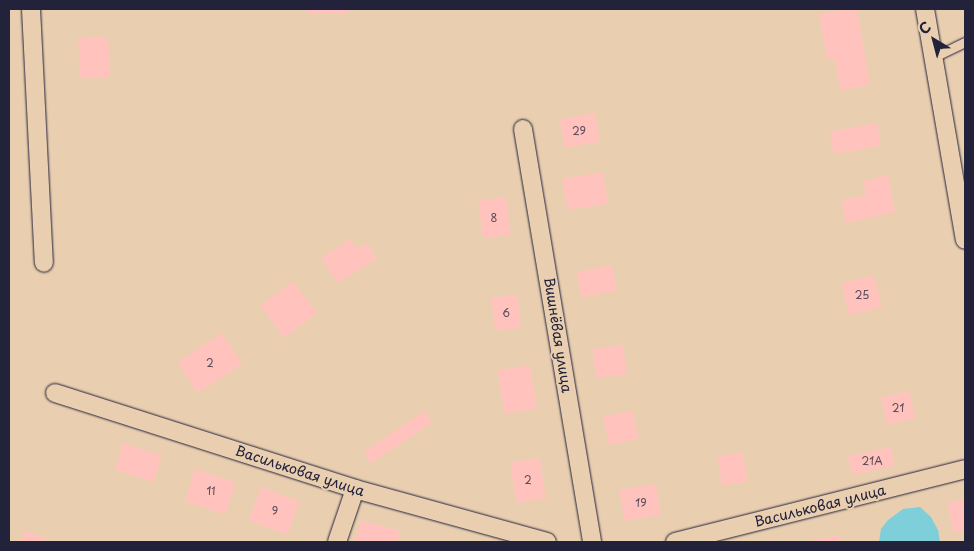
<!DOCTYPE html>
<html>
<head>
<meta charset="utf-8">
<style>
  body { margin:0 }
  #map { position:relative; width:974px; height:551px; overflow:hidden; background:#e9cfb0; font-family:"Playpen Sans",sans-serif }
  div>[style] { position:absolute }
  .water>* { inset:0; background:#7fcfda }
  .building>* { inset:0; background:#ffc2bc; transform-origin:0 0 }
  .roads { filter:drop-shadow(0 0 1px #22223b) drop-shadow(0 0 1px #22223b) }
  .service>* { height:9px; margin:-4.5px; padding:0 4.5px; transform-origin:4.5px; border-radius:4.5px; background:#e9cfb0 }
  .minor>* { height:18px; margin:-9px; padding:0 9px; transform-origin:9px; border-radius:9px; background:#e9cfb0 }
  span { translate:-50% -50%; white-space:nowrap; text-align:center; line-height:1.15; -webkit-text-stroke:4px #e9cfb0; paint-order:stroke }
  .number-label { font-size:11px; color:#594a5b }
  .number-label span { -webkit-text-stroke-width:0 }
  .street-label { font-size:14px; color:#22223b }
  .frame { position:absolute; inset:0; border:10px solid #22223b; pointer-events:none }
  .north { position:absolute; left:909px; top:15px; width:50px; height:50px; -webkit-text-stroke:4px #e9cfb0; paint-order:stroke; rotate:323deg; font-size:14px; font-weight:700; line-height:20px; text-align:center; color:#22223b }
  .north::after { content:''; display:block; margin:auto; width:18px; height:22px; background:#22223b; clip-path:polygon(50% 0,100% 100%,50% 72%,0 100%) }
</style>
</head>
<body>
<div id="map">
  <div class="water">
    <i style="clip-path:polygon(920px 507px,931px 517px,938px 530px,940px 542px,879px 542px,881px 529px,888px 520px,903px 509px)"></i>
  </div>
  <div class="building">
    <i style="left:308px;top:9px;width:40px;height:5px"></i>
    <i style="clip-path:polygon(848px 9px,857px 9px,870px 85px,840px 90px,835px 59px,827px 60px,819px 14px)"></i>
    <i style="left:108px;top:37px;width:40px;height:30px;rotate:87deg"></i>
    <i style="left:595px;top:113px;width:29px;height:36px;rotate:80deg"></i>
    <i style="left:877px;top:123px;width:23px;height:48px;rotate:80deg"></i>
    <i style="left:603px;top:172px;width:32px;height:41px;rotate:81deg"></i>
    <i style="clip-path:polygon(888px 175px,895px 212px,846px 223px,841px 200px,866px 195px,863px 181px)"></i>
    <i style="left:506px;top:197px;width:38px;height:28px;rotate:83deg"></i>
    <i style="clip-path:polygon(350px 239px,357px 249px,367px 243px,377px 258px,338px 283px,321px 258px)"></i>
    <i style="left:612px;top:265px;width:26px;height:36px;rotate:79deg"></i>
    <i style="left:874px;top:275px;width:33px;height:34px;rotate:76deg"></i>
    <i style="left:293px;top:281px;width:40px;height:41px;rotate:53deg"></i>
    <i style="left:517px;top:295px;width:33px;height:26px;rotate:83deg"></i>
    <i style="left:222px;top:333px;width:37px;height:53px;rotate:57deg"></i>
    <i style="left:623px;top:345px;width:29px;height:31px;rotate:82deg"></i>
    <i style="left:530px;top:365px;width:44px;height:33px;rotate:81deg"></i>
    <i style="left:909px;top:391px;width:28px;height:29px;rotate:77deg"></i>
    <i style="left:424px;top:411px;width:14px;height:73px;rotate:56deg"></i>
    <i style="left:633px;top:411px;width:29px;height:30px;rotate:80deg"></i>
    <i style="left:123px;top:443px;width:41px;height:28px;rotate:18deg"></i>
    <i style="left:891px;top:447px;width:19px;height:44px;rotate:78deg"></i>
    <i style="left:743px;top:452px;width:30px;height:26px;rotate:81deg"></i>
    <i style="left:540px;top:458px;width:41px;height:30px;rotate:82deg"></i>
    <i style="left:195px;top:469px;width:43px;height:34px;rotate:18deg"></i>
    <i style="left:656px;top:484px;width:31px;height:37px;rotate:81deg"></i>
    <i style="left:261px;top:487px;width:41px;height:36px;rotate:20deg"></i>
    <i style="clip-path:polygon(965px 499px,965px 530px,953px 532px,947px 503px)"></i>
    <i style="clip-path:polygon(361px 520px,400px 531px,397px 542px,355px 542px)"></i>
    <i style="clip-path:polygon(24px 531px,46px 538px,45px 542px,20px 542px)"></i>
    <i style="clip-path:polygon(840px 535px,841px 542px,812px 542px,812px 540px)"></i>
  </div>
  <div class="roads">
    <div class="service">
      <i style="left:934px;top:57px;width:34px;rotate:-26deg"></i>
    </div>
    <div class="minor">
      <i style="left:31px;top:9px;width:254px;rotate:87.1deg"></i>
      <i style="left:925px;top:9px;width:234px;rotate:80.2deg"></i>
      <i style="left:523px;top:129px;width:419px;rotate:80.5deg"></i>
      <i style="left:55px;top:393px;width:315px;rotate:17.7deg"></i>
      <i style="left:355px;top:489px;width:199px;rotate:15.4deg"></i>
      <i style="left:337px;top:542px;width:56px;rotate:-71.2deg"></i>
      <i style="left:675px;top:542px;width:299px;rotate:-14.1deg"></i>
    </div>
  </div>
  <div class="number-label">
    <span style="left:579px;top:131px">29</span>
    <span style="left:494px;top:218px">8</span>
    <span style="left:862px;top:295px">25</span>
    <span style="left:506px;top:313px">6</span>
    <span style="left:210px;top:363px">2</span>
    <span style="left:898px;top:408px">21</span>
    <span style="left:872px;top:461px">21А</span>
    <span style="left:528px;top:480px">2</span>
    <span style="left:211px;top:491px">11</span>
    <span style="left:641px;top:503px">19</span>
    <span style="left:275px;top:511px">9</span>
  </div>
  <div class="street-label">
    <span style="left:558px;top:335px;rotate:81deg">Вишнёвая улица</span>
    <span style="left:300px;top:471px;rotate:18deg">Васильковая улица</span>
    <span style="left:820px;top:506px;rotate:-14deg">Васильковая улица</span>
  </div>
  <div class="frame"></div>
  <div class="north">С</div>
</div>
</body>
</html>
